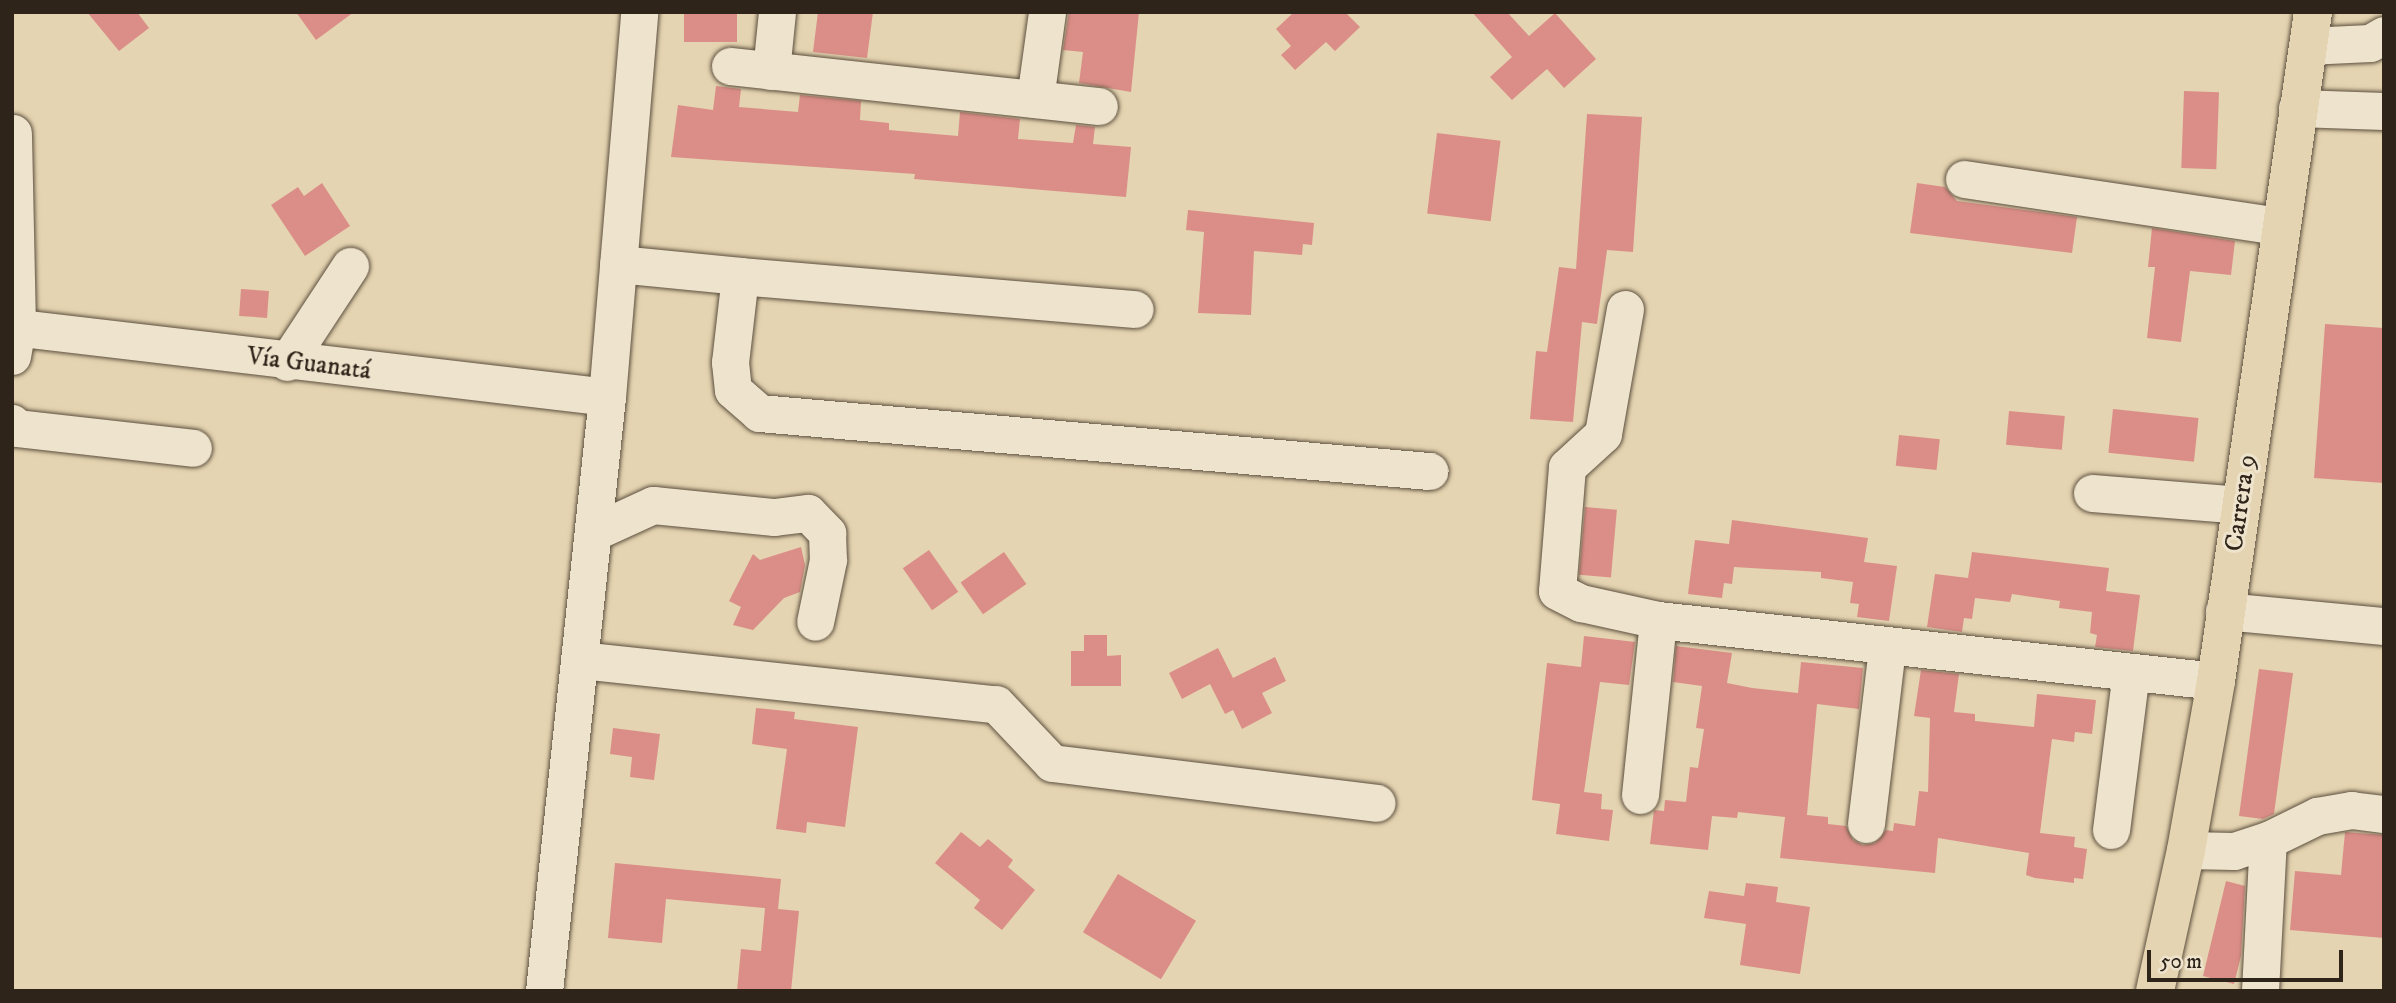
<!DOCTYPE html>
<html>
<head>
<meta charset="utf-8">
<style>
  body { margin:0 }
  #map { position:relative; width:2396px; height:1003px; overflow:hidden; background:#e5d4b1; font-family:"IM FELL DW Pica",serif }
  div>[style] { position:absolute }
  .building>* { inset:0; background:#db8e87; transform-origin:0 0 }
  .roads { filter:drop-shadow(0 0 2px #5c503f) drop-shadow(0 0 2px #5c503f) }
  .minor>* { height:37px; margin:-18.5px; padding:0 18.5px; transform-origin:18.5px; border-radius:18.5px; background:#eee3cc }
  .major>* { height:38px; margin:-19px; padding:0 19px; transform-origin:19px; border-radius:19px; background:#e5d4b1 }
  span { translate:-50% -50%; white-space:nowrap; text-align:center; line-height:1.15; -webkit-text-stroke:6px #eee3cc; paint-order:stroke }
  .street-label { font-size:26px; color:#2e2419 }
  .frame { position:absolute; inset:0; border:14px solid #2e2419; pointer-events:none }
  .scale { position:absolute; left:2147px; top:950px; width:196px; height:32px; box-sizing:border-box; border:4px solid #2e2419; border-top:0; padding-left:9px; font-size:21px; line-height:24px; white-space:nowrap; color:#2e2419; -webkit-text-stroke:5px #eee3cc; paint-order:stroke }
</style>
</head>
<body>
<div id="map">
  <div class="building">
    <i style="clip-path:polygon(87px 12px,137px 12px,149px 28px,119px 51px)"></i>
    <i style="clip-path:polygon(296px 12px,354px 12px,316px 40px)"></i>
    <i style="left:684px;top:12px;width:53px;height:30px"></i>
    <i style="clip-path:polygon(818px 12px,873px 12px,867px 58px,813px 52px)"></i>
    <i style="clip-path:polygon(1069px 12px,1139px 12px,1131px 92px,1079px 83px,1083px 52px,1063px 50px)"></i>
    <i style="clip-path:polygon(1294px 12px,1345px 12px,1360px 27px,1335px 51px,1326px 42px,1295px 70px,1281px 55px,1291px 46px,1276px 29px)"></i>
    <i style="clip-path:polygon(1472px 12px,1507px 12px,1529px 36px,1555px 13px,1596px 59px,1564px 88px,1547px 69px,1512px 100px,1490px 77px,1512px 57px)"></i>
    <i style="clip-path:polygon(716px 86px,741px 89px,739px 107px,798px 112px,800px 95px,861px 101px,860px 120px,889px 123px,889px 130px,958px 136px,960px 112px,1020px 119px,1018px 139px,1073px 143px,1076px 125px,1095px 127px,1093px 144px,1131px 147px,1126px 197px,914px 179px,915px 174px,671px 157px,678px 105px,713px 110px)"></i>
    <i style="left:2184px;top:91px;width:35px;height:77px;rotate:2deg"></i>
    <i style="clip-path:polygon(1587px 114px,1642px 117px,1633px 252px,1607px 250px,1597px 324px,1582px 322px,1573px 422px,1530px 419px,1536px 351px,1547px 352px,1559px 267px,1576px 269px)"></i>
    <i style="left:1437px;top:133px;width:64px;height:81px;rotate:7deg"></i>
    <i style="clip-path:polygon(322px 183px,350px 226px,305px 256px,271px 205px,298px 187px,304px 196px)"></i>
    <i style="clip-path:polygon(1917px 183px,1945px 187px,1957px 201px,2077px 217px,2072px 253px,1910px 233px)"></i>
    <i style="clip-path:polygon(1188px 210px,1314px 223px,1312px 245px,1303px 244px,1302px 255px,1254px 251px,1251px 315px,1198px 313px,1204px 232px,1186px 230px)"></i>
    <i style="clip-path:polygon(2152px 228px,2235px 241px,2231px 275px,2190px 271px,2181px 342px,2147px 338px,2155px 267px,2148px 267px)"></i>
    <i style="left:241px;top:289px;width:28px;height:27px;rotate:4deg"></i>
    <i style="clip-path:polygon(2325px 324px,2384px 328px,2384px 483px,2314px 478px)"></i>
    <i style="left:2113px;top:409px;width:86px;height:44px;rotate:6deg"></i>
    <i style="left:2009px;top:411px;width:56px;height:34px;rotate:5deg"></i>
    <i style="left:1899px;top:435px;width:41px;height:31px;rotate:6deg"></i>
    <i style="left:1585px;top:507px;width:32px;height:68px;rotate:5deg"></i>
    <i style="clip-path:polygon(1732px 520px,1868px 538px,1864px 562px,1897px 566px,1889px 621px,1857px 617px,1859px 604px,1850px 603px,1853px 582px,1821px 578px,1821px 572px,1734px 567px,1732px 584px,1724px 583px,1722px 598px,1688px 594px,1695px 540px,1729px 544px)"></i>
    <i style="clip-path:polygon(801px 547px,805px 565px,800px 592px,784px 598px,753px 630px,733px 625px,741px 607px,729px 601px,753px 554px,760px 560px)"></i>
    <i style="left:929px;top:550px;width:51px;height:32px;rotate:55deg"></i>
    <i style="left:1004px;top:552px;width:39px;height:53px;rotate:55deg"></i>
    <i style="clip-path:polygon(1972px 552px,2109px 568px,2106px 591px,2140px 595px,2133px 651px,2095px 647px,2097px 635px,2090px 633px,2092px 612px,2059px 608px,2060px 601px,2012px 594px,2010px 602px,1975px 598px,1972px 619px,1964px 618px,1962px 632px,1927px 627px,1935px 574px,1968px 578px)"></i>
    <i style="clip-path:polygon(1084px 635px,1107px 635px,1107px 656px,1121px 655px,1121px 686px,1071px 686px,1071px 651px,1084px 651px)"></i>
    <i style="clip-path:polygon(1584px 636px,1635px 642px,1629px 685px,1600px 682px,1584px 792px,1602px 794px,1601px 809px,1613px 810px,1609px 841px,1556px 834px,1560px 804px,1532px 800px,1547px 663px,1581px 667px)"></i>
    <i style="clip-path:polygon(1676px 646px,1732px 653px,1727px 683px,1752px 688px,1798px 693px,1801px 662px,1863px 668px,1859px 709px,1817px 704px,1807px 815px,1828px 817px,1828px 824px,1846px 826px,1853px 840px,1863px 845px,1875px 843px,1886px 830px,1893px 831px,1894px 823px,1915px 826px,1919px 791px,1928px 792px,1930px 718px,1914px 716px,1921px 670px,1959px 674px,1954px 712px,1975px 714px,1975px 721px,2034px 727px,2037px 694px,2096px 700px,2092px 734px,2075px 732px,2074px 742px,2052px 739px,2040px 833px,2075px 837px,2074px 847px,2087px 849px,2083px 879px,2074px 878px,2074px 883px,2035px 878px,2026px 875px,2029px 853px,1938px 838px,1935px 873px,1780px 858px,1785px 817px,1738px 812px,1737px 818px,1712px 816px,1708px 850px,1650px 844px,1654px 810px,1664px 811px,1665px 800px,1686px 802px,1690px 767px,1698px 768px,1704px 729px,1696px 728px,1702px 686px,1673px 682px)"></i>
    <i style="clip-path:polygon(1218px 648px,1233px 678px,1275px 657px,1286px 681px,1262px 693px,1272px 713px,1242px 729px,1233px 710px,1225px 714px,1210px 684px,1182px 699px,1169px 673px)"></i>
    <i style="clip-path:polygon(2259px 669px,2293px 673px,2274px 814px,2263px 819px,2239px 816px)"></i>
    <i style="clip-path:polygon(756px 708px,795px 712px,794px 719px,858px 727px,845px 827px,807px 822px,806px 833px,776px 829px,787px 749px,752px 744px)"></i>
    <i style="clip-path:polygon(613px 728px,660px 734px,654px 780px,630px 777px,632px 757px,610px 754px)"></i>
    <i style="clip-path:polygon(961px 832px,980px 847px,988px 839px,1013px 860px,1008px 867px,1035px 890px,1002px 930px,974px 908px,980px 900px,935px 863px)"></i>
    <i style="clip-path:polygon(2345px 832px,2384px 835px,2384px 938px,2290px 930px,2295px 871px,2341px 875px)"></i>
    <i style="clip-path:polygon(615px 863px,781px 879px,778px 909px,799px 911px,791px 991px,737px 991px,741px 949px,761px 951px,765px 908px,666px 899px,662px 943px,608px 938px)"></i>
    <i style="left:1118px;top:874px;width:91px;height:68px;rotate:31deg"></i>
    <i style="clip-path:polygon(2226px 881px,2245px 886px,2241px 956px,2234px 984px,2203px 976px)"></i>
    <i style="clip-path:polygon(1746px 883px,1778px 887px,1776px 902px,1810px 907px,1800px 974px,1740px 965px,1746px 924px,1704px 918px,1709px 891px,1744px 896px)"></i>
  </div>
  <div class="roads">
    <div class="minor">
      <i style="left:2307px;top:46px;width:63px;rotate:-2.7deg"></i>
      <i style="left:2370px;top:43px;width:16px;rotate:-30deg"></i>
      <i style="left:730px;top:66px;width:371px;rotate:6.2deg"></i>
      <i style="left:771px;top:71px;width:59px;rotate:-84.2deg"></i>
      <i style="left:1035px;top:99px;width:88px;rotate:-82.1deg"></i>
      <i style="left:2297px;top:108px;width:87px;rotate:2deg"></i>
      <i style="left:1964px;top:179px;width:319px;rotate:8.5deg"></i>
      <i style="left:618px;top:264px;width:123px;rotate:5.6deg"></i>
      <i style="left:740px;top:276px;width:87px;rotate:96.6deg"></i>
      <i style="left:730px;top:362px;width:28px;rotate:84deg"></i>
      <i style="left:733px;top:390px;width:35px;rotate:41deg"></i>
      <i style="left:759px;top:413px;width:673px;rotate:4.95deg"></i>
      <i style="left:740px;top:276px;width:396px;rotate:4.8deg"></i>
      <i style="left:1625px;top:309px;width:127px;rotate:100deg"></i>
      <i style="left:1603px;top:434px;width:49px;rotate:137.5deg"></i>
      <i style="left:1567px;top:467px;width:124px;rotate:94.6deg"></i>
      <i style="left:1557px;top:591px;width:27px;rotate:27deg"></i>
      <i style="left:1581px;top:603px;width:79px;rotate:12.4deg"></i>
      <i style="left:1658px;top:620px;width:561px;rotate:6.24deg"></i>
      <i style="left:12px;top:327px;width:599px;rotate:6.71deg"></i>
      <i style="left:12px;top:356px;width:29px;rotate:-80deg"></i>
      <i style="left:17px;top:327px;width:194px;rotate:-91.2deg"></i>
      <i style="left:287px;top:362px;width:115px;rotate:-56.7deg"></i>
      <i style="left:12px;top:423px;width:6px;rotate:51deg"></i>
      <i style="left:16px;top:428px;width:178px;rotate:6.4deg"></i>
      <i style="left:2092px;top:493px;width:149px;rotate:4.6deg"></i>
      <i style="left:594px;top:532px;width:65px;rotate:-24.6deg"></i>
      <i style="left:653px;top:505px;width:122px;rotate:5.7deg"></i>
      <i style="left:774px;top:517px;width:34px;rotate:-7deg"></i>
      <i style="left:808px;top:513px;width:28px;rotate:46deg"></i>
      <i style="left:827px;top:533px;width:27px;rotate:88deg"></i>
      <i style="left:828px;top:560px;width:63px;rotate:101.8deg"></i>
      <i style="left:2224px;top:611px;width:161px;rotate:5.4deg"></i>
      <i style="left:581px;top:660px;width:417px;rotate:6.1deg"></i>
      <i style="left:996px;top:704px;width:81px;rotate:46.5deg"></i>
      <i style="left:1052px;top:763px;width:327px;rotate:7deg"></i>
      <i style="left:1640px;top:795px;width:176px;rotate:-84.1deg"></i>
      <i style="left:1866px;top:824px;width:178px;rotate:-83.2deg"></i>
      <i style="left:2111px;top:830px;width:159px;rotate:-82.8deg"></i>
      <i style="left:2186px;top:850px;width:48px;rotate:1.2deg"></i>
      <i style="left:2234px;top:851px;width:36px;rotate:-18deg"></i>
      <i style="left:2268px;top:840px;width:55px;rotate:-26.1deg"></i>
      <i style="left:2317px;top:816px;width:35px;rotate:-10deg"></i>
      <i style="left:2351px;top:810px;width:33px;rotate:7deg"></i>
      <i style="left:544px;top:991px;width:597px;rotate:-83.95deg"></i>
      <i style="left:607px;top:397px;width:386px;rotate:-85.2deg"></i>
      <i style="left:2260px;top:991px;width:151px;rotate:-87deg"></i>
    </div>
    <div class="major">
      <i style="left:2155px;top:991px;width:144px;rotate:-77.6deg"></i>
      <i style="left:2186px;top:850px;width:172px;rotate:-79.9deg"></i>
      <i style="left:2216px;top:681px;width:676px;rotate:-81.75deg"></i>
    </div>
  </div>
  <div class="street-label">
    <span style="left:309px;top:364px;rotate:7deg">Vía Guanatá</span>
    <span style="left:2241px;top:503px;rotate:-82deg">Carrera 9</span>
  </div>
  <div class="frame"></div>
  <div class="scale">50 m</div>
</div>
</body>
</html>
